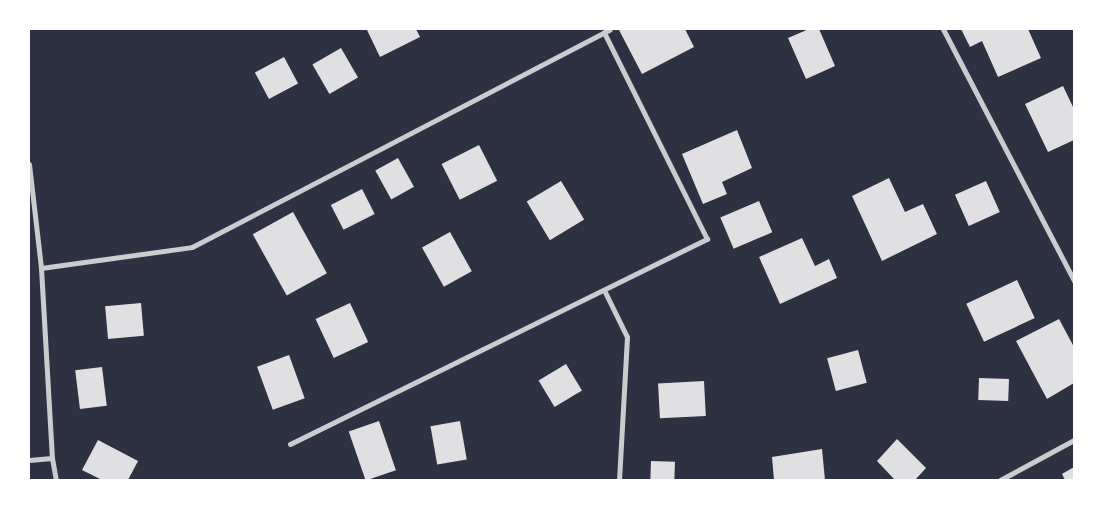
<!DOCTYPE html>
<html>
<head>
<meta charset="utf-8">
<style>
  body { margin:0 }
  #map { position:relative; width:1103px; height:509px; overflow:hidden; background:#2d3142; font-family:Merriweather,serif }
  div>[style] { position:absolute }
  .building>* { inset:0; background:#e0e0e3; transform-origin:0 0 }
  .minor>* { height:5px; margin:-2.5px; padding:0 2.5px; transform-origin:2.5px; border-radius:2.5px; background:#caccd0 }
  span { translate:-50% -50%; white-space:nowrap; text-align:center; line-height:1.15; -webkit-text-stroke:5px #fff; paint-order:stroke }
  .frame { position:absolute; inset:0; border:30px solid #fff; pointer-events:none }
</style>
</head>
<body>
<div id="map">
  <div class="building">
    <i style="clip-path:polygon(370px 29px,416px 29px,420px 37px,380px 57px,367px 30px)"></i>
    <i style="clip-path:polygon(622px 29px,685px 29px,694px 47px,642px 74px,619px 30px)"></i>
    <i style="clip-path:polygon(809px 29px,819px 29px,835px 66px,806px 79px,788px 38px)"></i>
    <i style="clip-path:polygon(961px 29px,1028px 29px,1041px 58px,998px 77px,982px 41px,970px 47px)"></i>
    <i style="left:341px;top:48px;width:34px;height:33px;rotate:60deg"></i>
    <i style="left:284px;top:57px;width:30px;height:33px;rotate:62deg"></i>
    <i style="clip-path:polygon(1063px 86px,1074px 109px,1074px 140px,1048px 152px,1025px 104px)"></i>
    <i style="clip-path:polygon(737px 130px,752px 168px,722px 182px,727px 194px,703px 204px,682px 154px)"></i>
    <i style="left:479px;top:145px;width:40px;height:42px;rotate:63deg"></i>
    <i style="left:398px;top:158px;width:33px;height:26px;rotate:61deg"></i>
    <i style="clip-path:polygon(889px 178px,905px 212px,923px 204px,937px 234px,882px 261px,852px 196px)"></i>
    <i style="left:561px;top:181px;width:45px;height:40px;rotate:59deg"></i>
    <i style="left:986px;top:181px;width:34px;height:34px;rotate:66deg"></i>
    <i style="left:362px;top:189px;width:28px;height:35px;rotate:63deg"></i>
    <i style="left:759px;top:201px;width:34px;height:42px;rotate:67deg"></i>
    <i style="left:293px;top:212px;width:70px;height:46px;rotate:61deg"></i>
    <i style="left:450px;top:232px;width:45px;height:32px;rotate:61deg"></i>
    <i style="clip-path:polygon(802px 238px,815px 266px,829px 259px,837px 278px,780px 304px,759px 257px)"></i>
    <i style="left:1017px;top:280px;width:42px;height:56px;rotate:65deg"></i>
    <i style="left:141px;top:303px;width:33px;height:36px;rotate:85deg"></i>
    <i style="left:350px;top:303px;width:43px;height:38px;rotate:65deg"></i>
    <i style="clip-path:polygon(1059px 319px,1074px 347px,1074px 383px,1047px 399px,1016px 341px)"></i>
    <i style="left:858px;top:350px;width:34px;height:32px;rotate:75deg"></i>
    <i style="left:289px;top:355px;width:46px;height:34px;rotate:70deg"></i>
    <i style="left:566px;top:364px;width:31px;height:32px;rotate:59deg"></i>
    <i style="left:102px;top:367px;width:39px;height:27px;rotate:83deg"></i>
    <i style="left:979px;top:378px;width:30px;height:22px;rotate:2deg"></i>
    <i style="left:704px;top:381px;width:35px;height:46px;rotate:87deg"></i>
    <i style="left:379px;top:421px;width:52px;height:32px;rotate:71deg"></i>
    <i style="left:460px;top:421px;width:39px;height:30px;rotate:80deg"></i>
    <i style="clip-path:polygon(897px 439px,926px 468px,915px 480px,895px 480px,877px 461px)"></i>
    <i style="clip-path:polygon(98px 440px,138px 461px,128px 480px,102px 480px,82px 470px)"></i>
    <i style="clip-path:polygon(822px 449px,825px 480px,774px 480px,772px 457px)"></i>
    <i style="left:651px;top:461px;width:24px;height:19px;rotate:2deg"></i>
    <i style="clip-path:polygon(1074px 467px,1074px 480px,1065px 480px,1062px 474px)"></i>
  </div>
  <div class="minor">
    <i style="left:943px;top:29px;width:284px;rotate:62.5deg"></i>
    <i style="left:29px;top:164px;width:105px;rotate:83.4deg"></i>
    <i style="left:41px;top:268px;width:190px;rotate:86.7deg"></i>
    <i style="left:52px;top:458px;width:22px;rotate:80deg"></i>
    <i style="left:41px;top:268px;width:152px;rotate:-7.9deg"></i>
    <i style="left:192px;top:247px;width:471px;rotate:-27.5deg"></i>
    <i style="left:604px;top:290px;width:52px;rotate:63.9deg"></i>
    <i style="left:627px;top:337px;width:143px;rotate:93.2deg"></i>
    <i style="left:290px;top:444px;width:465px;rotate:-26.2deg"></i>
    <i style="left:707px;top:239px;width:231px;rotate:-116.5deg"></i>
    <i style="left:29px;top:460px;width:23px;rotate:-5deg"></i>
    <i style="left:1000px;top:480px;width:84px;rotate:-28.4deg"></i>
  </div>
  <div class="frame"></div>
</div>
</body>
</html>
